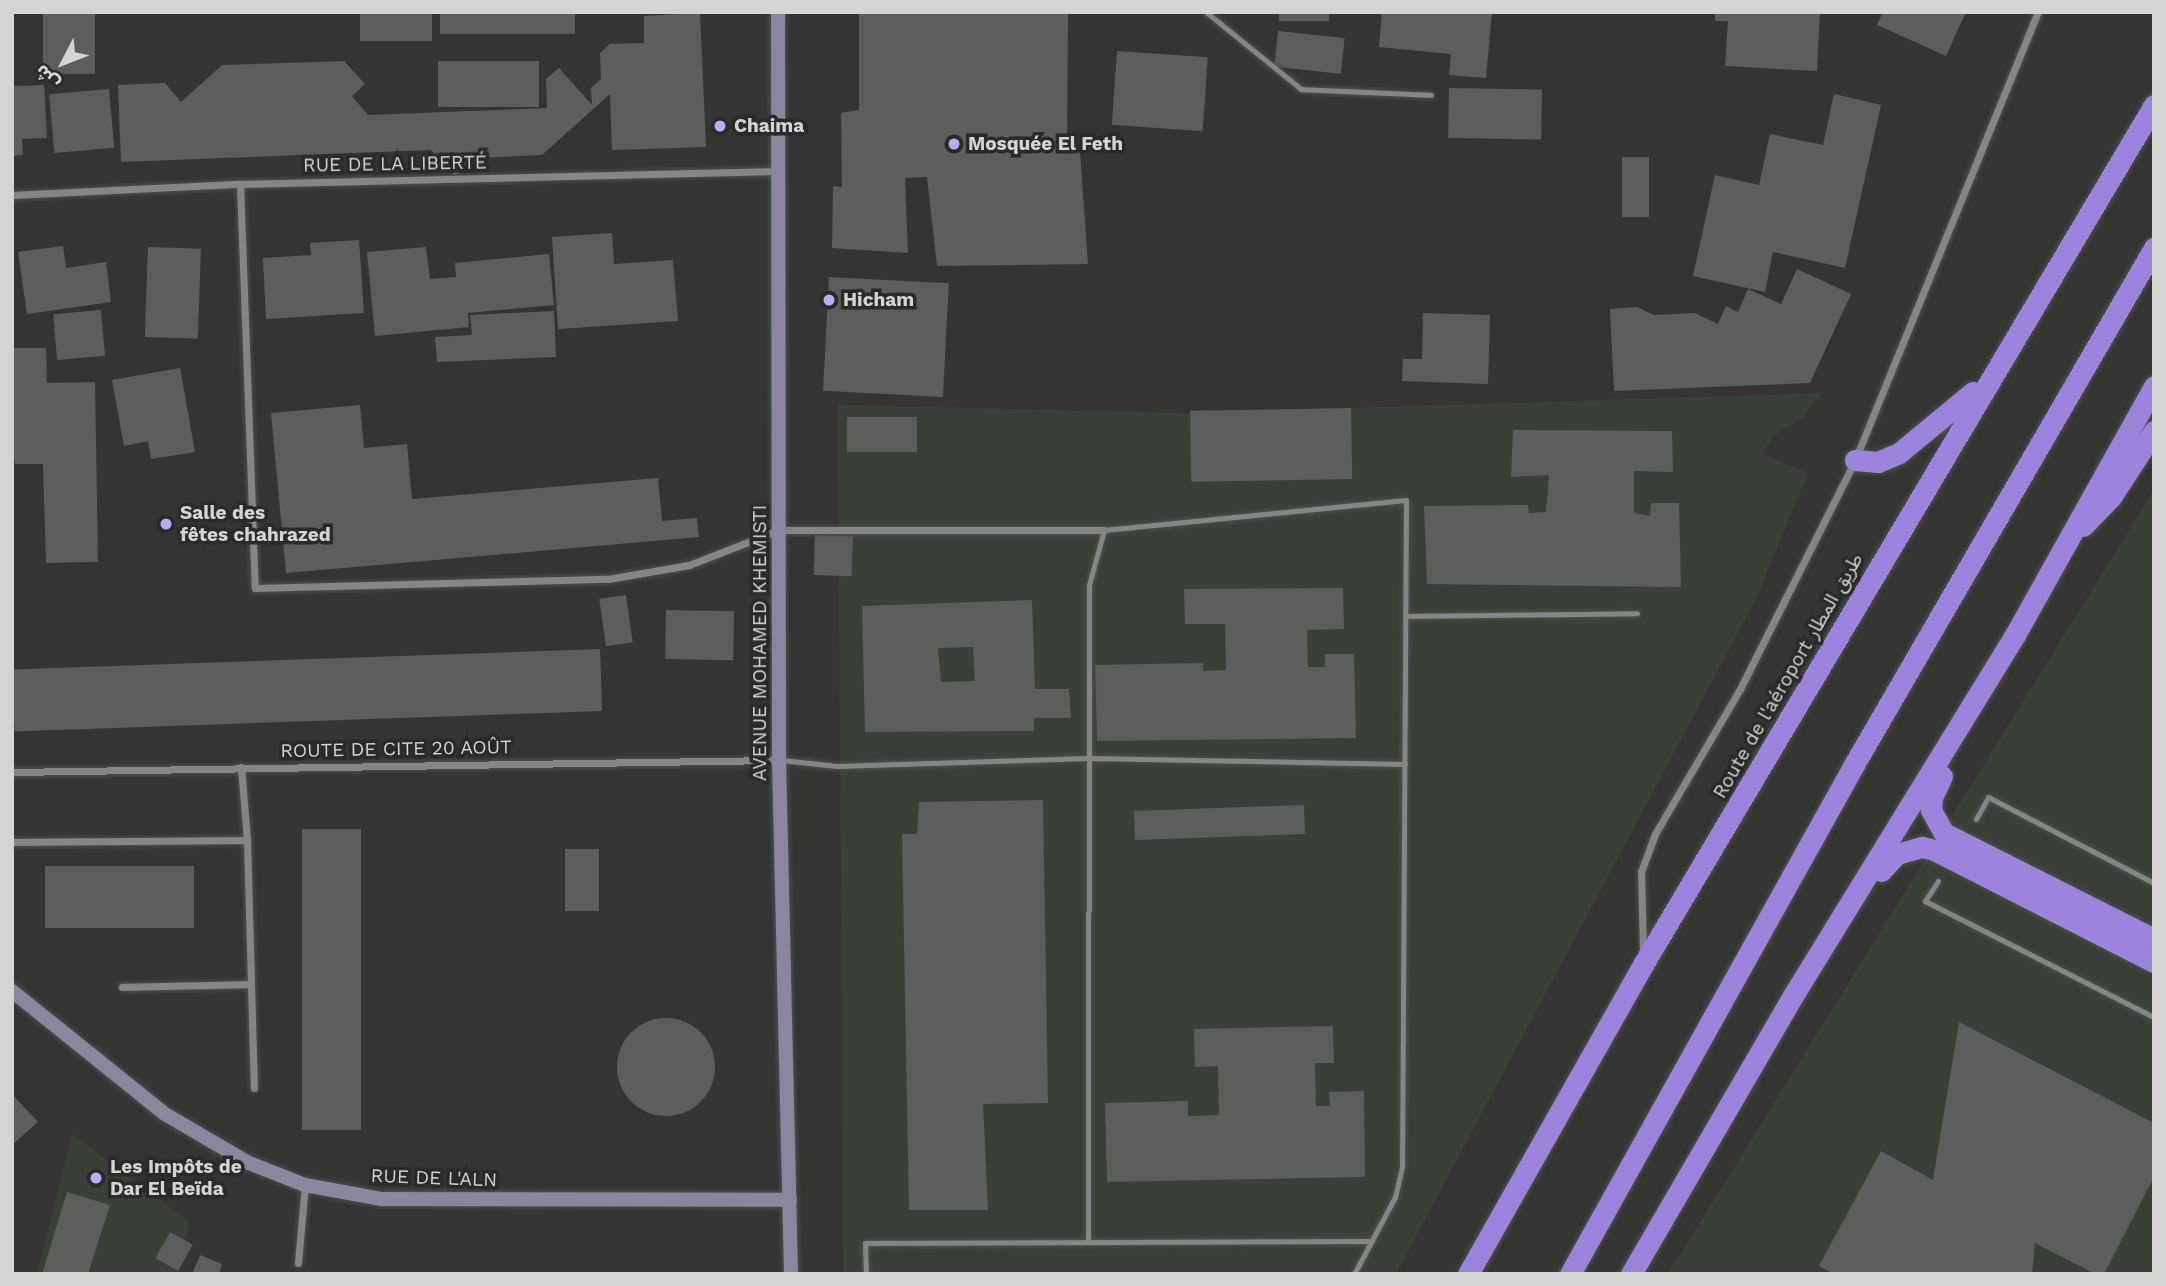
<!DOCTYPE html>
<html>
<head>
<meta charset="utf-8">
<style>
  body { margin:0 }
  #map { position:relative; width:2166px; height:1286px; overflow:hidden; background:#343533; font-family:"Work Sans","Noto Sans Arabic",sans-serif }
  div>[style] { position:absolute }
  .built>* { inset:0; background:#3a3f38 }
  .building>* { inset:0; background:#5c5e5b; transform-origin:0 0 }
  .round { border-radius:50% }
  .roads { filter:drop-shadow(0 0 2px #4f514e) drop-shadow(0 0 2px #4f514e) }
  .lane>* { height:5px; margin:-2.5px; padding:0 2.5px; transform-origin:2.5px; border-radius:2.5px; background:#848683 }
  .street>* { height:7px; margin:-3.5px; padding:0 3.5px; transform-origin:3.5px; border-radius:3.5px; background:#848683 }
  .secondary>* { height:14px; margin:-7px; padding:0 7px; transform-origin:7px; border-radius:7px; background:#8b859e }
  .highway>* { height:21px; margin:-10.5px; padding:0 10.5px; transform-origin:10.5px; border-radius:10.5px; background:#9c83dc }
  .dots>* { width:19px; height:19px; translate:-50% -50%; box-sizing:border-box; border:4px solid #2a2b29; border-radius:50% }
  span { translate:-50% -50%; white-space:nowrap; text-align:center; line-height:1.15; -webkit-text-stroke:7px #2a2b29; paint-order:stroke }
  .poi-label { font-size:19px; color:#d4d5d3; font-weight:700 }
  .left { translate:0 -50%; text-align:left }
  .street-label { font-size:19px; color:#d4d5d3 }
  .frame { position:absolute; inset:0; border:14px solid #d4d5d3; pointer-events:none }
  .north { position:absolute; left:28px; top:28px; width:70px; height:70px; -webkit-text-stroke:5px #2a2b29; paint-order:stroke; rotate:228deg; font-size:19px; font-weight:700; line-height:28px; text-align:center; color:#d4d5d3 }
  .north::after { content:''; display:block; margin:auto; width:24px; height:32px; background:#d4d5d3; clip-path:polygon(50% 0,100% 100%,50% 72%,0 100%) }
</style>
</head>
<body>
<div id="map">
  <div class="built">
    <i style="clip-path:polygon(1821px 393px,1802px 418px,1773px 436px,1763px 454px,1808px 473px,1756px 599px,1396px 1274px,843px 1274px,838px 405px,1190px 413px)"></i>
    <i style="clip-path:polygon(2154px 490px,2154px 1274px,1668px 1274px)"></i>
    <i style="clip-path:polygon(72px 1134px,189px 1221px,179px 1274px,37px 1274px)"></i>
  </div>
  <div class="building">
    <i style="left:43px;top:12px;width:52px;height:62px"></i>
    <i style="left:360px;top:12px;width:72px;height:29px"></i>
    <i style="left:440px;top:12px;width:135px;height:22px"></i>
    <i style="clip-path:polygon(859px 12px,1068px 12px,1067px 154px,1080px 152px,1088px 264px,937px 266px,927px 177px,905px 178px,908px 253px,832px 248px,833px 186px,842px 187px,841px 113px,859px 110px)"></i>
    <i style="left:1279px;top:12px;width:50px;height:9px"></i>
    <i style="clip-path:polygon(1382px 12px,1492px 12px,1486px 78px,1449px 75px,1451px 54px,1379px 47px)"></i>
    <i style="clip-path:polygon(1715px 12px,1820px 12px,1817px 71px,1725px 66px,1728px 21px,1715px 21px)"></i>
    <i style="clip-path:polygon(1883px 12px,1966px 12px,1946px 56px,1877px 25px)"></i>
    <i style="clip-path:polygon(700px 13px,706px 147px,612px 150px,610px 94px,542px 155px,476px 158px,455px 176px,431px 150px,121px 162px,118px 85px,165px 83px,181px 102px,222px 65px,344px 61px,365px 84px,352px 96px,368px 115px,547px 108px,546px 79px,559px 68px,592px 105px,591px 88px,601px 79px,600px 53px,610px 44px,644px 43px,644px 16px)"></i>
    <i style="left:1278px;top:31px;width:67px;height:36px;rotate:6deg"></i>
    <i style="left:1117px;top:51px;width:91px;height:74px;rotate:4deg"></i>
    <i style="left:438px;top:61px;width:101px;height:46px"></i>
    <i style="clip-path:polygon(44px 85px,47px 138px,22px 139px,23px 155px,12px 156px,12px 86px)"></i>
    <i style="left:1449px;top:88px;width:93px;height:50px;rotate:1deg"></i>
    <i style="left:109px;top:89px;width:59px;height:60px;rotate:85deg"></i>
    <i style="clip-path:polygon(1834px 94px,1881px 105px,1845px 268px,1773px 252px,1765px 292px,1693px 276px,1715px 175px,1759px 185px,1770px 134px,1823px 145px)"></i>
    <i style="left:1622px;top:157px;width:27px;height:60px"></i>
    <i style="clip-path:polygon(612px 233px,614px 264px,673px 260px,678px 321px,558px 329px,552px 237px)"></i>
    <i style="clip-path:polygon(359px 240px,364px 313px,266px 319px,263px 258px,311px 255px,310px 243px)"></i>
    <i style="clip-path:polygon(63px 246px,66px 268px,106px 262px,111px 302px,27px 314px,18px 252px)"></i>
    <i style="left:148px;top:247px;width:53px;height:90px;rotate:2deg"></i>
    <i style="clip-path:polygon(426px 247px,430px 279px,456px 277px,455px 263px,549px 254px,554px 305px,468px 313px,469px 327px,375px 336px,367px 252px)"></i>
    <i style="clip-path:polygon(1797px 269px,1851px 294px,1810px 383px,1614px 391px,1610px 309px,1637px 307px,1654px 315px,1695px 313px,1718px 324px,1726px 306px,1738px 312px,1748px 289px,1781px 304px)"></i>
    <i style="left:829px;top:277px;width:120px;height:114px;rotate:3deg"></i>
    <i style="left:101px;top:310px;width:46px;height:48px;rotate:85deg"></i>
    <i style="clip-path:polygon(554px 311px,556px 357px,437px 362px,435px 337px,472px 335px,470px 315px)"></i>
    <i style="clip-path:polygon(1423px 313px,1490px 315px,1488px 384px,1402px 381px,1403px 359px,1422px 359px)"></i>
    <i style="clip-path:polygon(12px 348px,46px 348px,47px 383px,95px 382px,98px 562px,46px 563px,43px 464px,15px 464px,12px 446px)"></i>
    <i style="clip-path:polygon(180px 368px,195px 452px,151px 459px,148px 441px,124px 446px,112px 380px)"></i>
    <i style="clip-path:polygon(360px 405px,364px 448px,407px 444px,412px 499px,658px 478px,662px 521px,697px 518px,699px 537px,286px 573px,271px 413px)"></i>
    <i style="left:1351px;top:408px;width:71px;height:161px;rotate:89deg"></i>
    <i style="left:917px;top:417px;width:35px;height:70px;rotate:90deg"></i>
    <i style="clip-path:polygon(1513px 430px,1672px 431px,1673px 472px,1634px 471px,1634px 513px,1650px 516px,1651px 503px,1679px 503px,1681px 587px,1427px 584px,1424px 506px,1528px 505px,1529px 513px,1546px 512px,1549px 475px,1511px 477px)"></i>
    <i style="left:815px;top:535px;width:38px;height:40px;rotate:2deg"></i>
    <i style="clip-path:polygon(1343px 588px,1344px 629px,1307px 630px,1308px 667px,1325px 667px,1325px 654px,1354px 654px,1356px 738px,1097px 741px,1095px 665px,1203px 663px,1203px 671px,1226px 670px,1225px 624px,1185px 624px,1184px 589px)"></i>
    <i style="left:626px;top:595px;width:48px;height:27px;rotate:82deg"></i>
    <i style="clip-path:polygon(evenodd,1032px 600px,1035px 689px,1069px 689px,1071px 718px,1034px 718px,1034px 731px,865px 732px,862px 606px,1032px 600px,973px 647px,975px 681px,941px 682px,938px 648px,973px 647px)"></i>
    <i style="left:666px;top:610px;width:68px;height:49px;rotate:1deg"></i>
    <i style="left:600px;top:649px;width:62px;height:588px;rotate:88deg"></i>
    <i style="clip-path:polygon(1043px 800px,1048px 1103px,983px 1104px,988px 1210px,909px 1210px,902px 834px,917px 834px,919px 802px)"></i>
    <i style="left:1304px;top:805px;width:29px;height:170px;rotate:88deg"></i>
    <i style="left:302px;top:829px;width:59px;height:301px"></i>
    <i style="left:565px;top:849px;width:34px;height:62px"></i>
    <i style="left:45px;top:866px;width:149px;height:62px"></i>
    <i class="round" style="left:617px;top:1018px;width:98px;height:98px"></i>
    <i style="clip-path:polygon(1959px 1022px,2154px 1123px,2154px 1177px,2104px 1274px,2095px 1274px,2035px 1243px,2032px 1274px,1834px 1274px,1819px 1266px,1881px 1151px,1933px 1180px)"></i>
    <i style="clip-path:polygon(1333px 1026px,1334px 1063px,1315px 1063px,1316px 1106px,1330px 1106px,1329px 1092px,1364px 1091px,1365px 1177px,1107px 1182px,1105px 1103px,1188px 1101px,1188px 1116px,1219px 1115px,1218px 1066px,1195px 1067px,1194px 1029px)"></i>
    <i style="clip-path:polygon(12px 1094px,38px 1122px,12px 1145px)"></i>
    <i style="clip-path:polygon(67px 1192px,110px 1205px,88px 1274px,42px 1274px)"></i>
    <i style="left:170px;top:1232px;width:26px;height:30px;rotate:29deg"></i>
    <i style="clip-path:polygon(200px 1255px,222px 1264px,219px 1274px,192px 1274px)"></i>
  </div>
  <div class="roads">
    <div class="lane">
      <i style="left:1206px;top:12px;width:122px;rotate:39deg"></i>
      <i style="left:1301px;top:89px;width:130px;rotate:2.6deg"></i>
      <i style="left:1406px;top:616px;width:231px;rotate:-0.7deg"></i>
      <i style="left:782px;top:760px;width:55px;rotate:6.2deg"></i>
      <i style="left:837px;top:766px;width:252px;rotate:-1.8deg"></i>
      <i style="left:1089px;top:758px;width:316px;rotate:1.1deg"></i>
      <i style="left:1976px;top:819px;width:25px;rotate:-61deg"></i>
      <i style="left:1988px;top:797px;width:187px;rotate:27.4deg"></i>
      <i style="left:1938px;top:881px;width:24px;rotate:123deg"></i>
      <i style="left:1925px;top:901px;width:257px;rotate:26.9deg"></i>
      <i style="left:1088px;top:1242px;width:657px;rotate:-89.91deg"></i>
      <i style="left:1089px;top:585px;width:57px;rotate:-74.7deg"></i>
      <i style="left:1104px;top:530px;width:303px;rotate:-5.7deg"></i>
      <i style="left:1406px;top:500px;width:667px;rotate:90.34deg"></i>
      <i style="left:1402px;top:1167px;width:31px;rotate:103deg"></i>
      <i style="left:1395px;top:1197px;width:87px;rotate:118deg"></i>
      <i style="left:866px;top:1274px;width:31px;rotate:-92deg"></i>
      <i style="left:865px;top:1243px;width:506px;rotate:-0.23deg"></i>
    </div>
    <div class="street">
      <i style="left:240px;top:184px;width:404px;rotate:87.9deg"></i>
      <i style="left:255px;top:588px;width:353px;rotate:-1.5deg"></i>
      <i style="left:608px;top:579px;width:82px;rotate:-9.8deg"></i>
      <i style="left:689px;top:565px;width:97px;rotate:-21.3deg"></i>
      <i style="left:779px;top:530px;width:325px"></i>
      <i style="left:12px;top:195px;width:228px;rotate:-2.8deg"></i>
      <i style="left:240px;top:184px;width:538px;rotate:-1.38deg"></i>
      <i style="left:241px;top:767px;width:73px;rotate:85.3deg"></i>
      <i style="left:12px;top:772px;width:767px;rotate:-0.9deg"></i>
      <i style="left:12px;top:842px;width:235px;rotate:-0.5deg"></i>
      <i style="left:247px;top:840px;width:248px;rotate:88.4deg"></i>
      <i style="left:1643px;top:952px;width:80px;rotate:-91.4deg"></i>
      <i style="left:1641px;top:872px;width:40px;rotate:-69.8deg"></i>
      <i style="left:1655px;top:834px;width:168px;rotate:-59.6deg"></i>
      <i style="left:1740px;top:689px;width:256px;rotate:-63.3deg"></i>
      <i style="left:1855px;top:460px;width:484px;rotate:-67.8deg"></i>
      <i style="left:122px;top:987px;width:129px;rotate:-1.3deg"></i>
      <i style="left:298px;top:1263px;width:78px;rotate:-84.9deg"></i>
    </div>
    <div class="secondary">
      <i style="left:778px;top:12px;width:748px;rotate:89.92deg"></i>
      <i style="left:779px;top:760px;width:514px;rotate:88.66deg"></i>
      <i style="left:12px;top:991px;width:196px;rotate:38.8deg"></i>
      <i style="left:165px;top:1114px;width:97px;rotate:30.3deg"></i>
      <i style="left:249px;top:1163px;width:60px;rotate:21.4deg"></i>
      <i style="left:305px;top:1185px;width:77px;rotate:10.4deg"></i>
      <i style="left:381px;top:1199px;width:409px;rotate:0.1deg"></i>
    </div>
    <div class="highway">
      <i style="left:1855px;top:460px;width:23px;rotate:5deg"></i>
      <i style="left:1878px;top:462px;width:23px;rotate:-23deg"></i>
      <i style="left:1899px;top:453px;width:96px;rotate:-39.5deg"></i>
      <i style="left:2083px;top:526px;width:40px;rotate:-46deg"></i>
      <i style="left:2111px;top:497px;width:79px;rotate:-56.9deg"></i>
      <i style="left:1942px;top:776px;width:23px;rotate:115deg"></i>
      <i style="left:1932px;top:797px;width:13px;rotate:94deg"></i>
      <i style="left:1931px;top:810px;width:26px;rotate:61deg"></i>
      <i style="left:1944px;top:833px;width:235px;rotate:26.8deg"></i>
      <i style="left:1881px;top:871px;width:23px;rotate:-47deg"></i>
      <i style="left:1897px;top:854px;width:26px;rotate:-16deg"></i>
      <i style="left:1922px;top:847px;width:12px;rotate:14deg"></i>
      <i style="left:1934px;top:850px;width:247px;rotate:27deg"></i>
      <i style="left:1468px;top:1274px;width:357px;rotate:-60.5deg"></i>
      <i style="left:1644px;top:963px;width:998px;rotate:-59.27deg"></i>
      <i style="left:1570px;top:1274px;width:585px;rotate:-60.85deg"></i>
      <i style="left:1855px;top:763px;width:596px;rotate:-59.86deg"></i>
      <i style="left:1631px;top:1274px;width:324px;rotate:-59.8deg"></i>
      <i style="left:1794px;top:994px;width:422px;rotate:-58.4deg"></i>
      <i style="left:2015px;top:635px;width:285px;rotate:-60.8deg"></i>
    </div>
  </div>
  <div class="dots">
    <i style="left:720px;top:126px;background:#bca9f5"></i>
    <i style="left:954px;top:144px;background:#bca9f5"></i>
    <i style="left:829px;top:300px;background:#bca9f5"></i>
    <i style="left:166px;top:524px;background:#bca9f5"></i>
    <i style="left:96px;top:1178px;background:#bca9f5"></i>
  </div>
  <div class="poi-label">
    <span class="left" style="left:734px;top:126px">Chaima</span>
    <span class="left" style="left:968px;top:144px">Mosquée El Feth</span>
    <span class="left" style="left:843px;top:300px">Hicham</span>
    <span class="left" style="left:180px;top:524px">Salle des<br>fêtes chahrazed</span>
    <span class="left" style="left:110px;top:1178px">Les Impôts de<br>Dar El Beïda</span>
  </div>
  <div class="street-label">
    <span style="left:395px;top:164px;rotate:-1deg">RUE DE LA LIBERTÉ</span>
    <span style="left:760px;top:643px;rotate:-90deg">AVENUE MOHAMED KHEMISTI</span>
    <span style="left:1788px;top:676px;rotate:-60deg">Route de l'aéroport طريق المطار</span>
    <span style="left:396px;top:749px;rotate:-1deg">ROUTE DE CITE 20 AOÛT</span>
    <span style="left:434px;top:1178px;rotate:2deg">RUE DE L'ALN</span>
  </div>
  <div class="frame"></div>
  <div class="north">ش</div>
</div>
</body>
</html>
